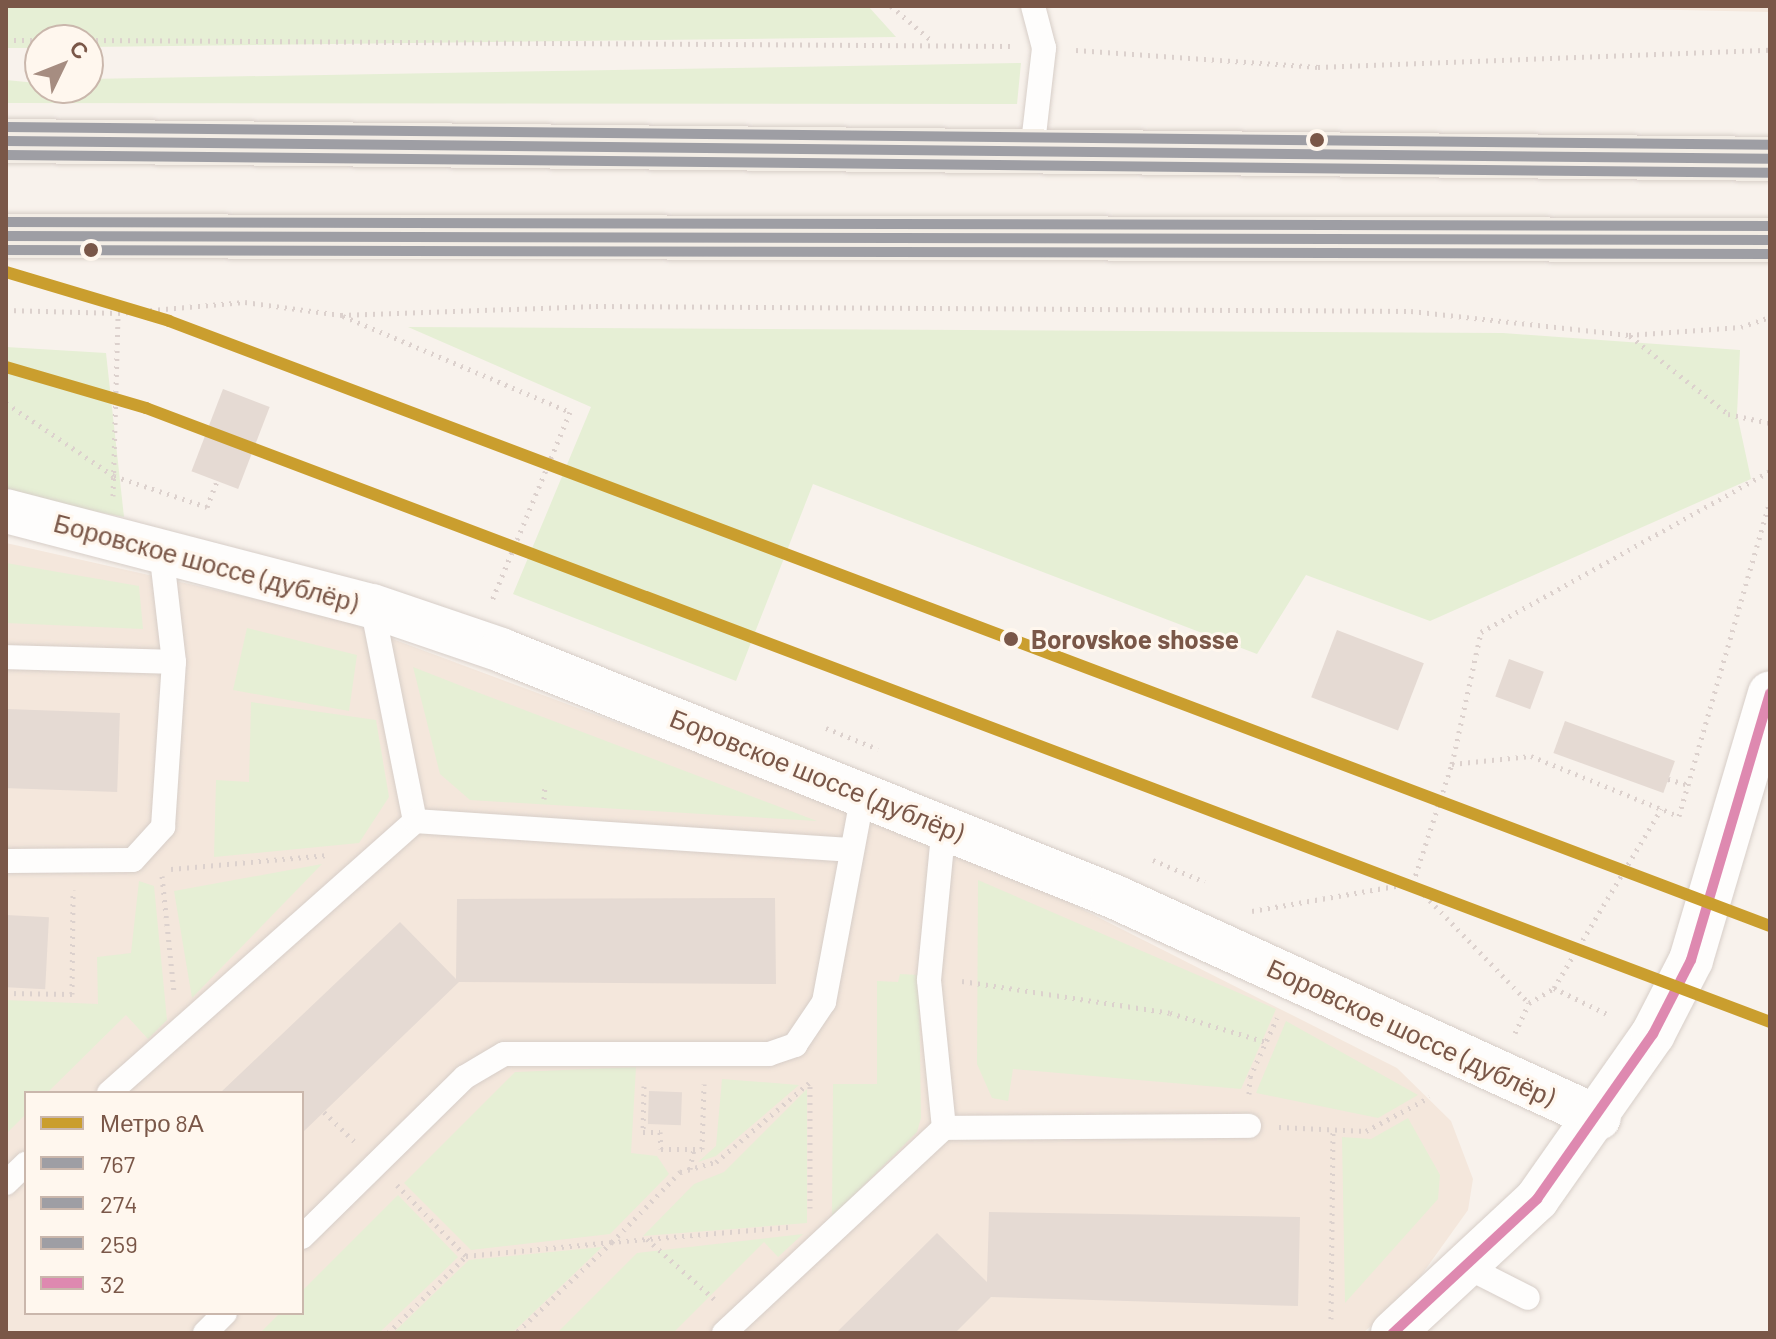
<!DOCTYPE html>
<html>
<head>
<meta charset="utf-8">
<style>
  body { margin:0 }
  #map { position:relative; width:1776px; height:1339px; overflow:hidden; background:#f8f2ec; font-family:Barlow,sans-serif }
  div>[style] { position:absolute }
  .residential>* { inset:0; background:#f4e7dc }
  .green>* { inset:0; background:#e6efd5 }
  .building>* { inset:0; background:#e5dad3; transform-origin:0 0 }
  .path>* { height:5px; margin-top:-2.5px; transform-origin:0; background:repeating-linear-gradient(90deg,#dcd1cd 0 2px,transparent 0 8px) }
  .roads { filter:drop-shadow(0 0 2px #d7cec8) drop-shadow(0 0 2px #d7cec8) }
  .service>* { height:24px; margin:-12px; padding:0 12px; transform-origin:12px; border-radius:12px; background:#fefdfc }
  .minor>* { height:44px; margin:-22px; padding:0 22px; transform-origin:22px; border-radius:22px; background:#fefdfc }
  .tertiary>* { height:44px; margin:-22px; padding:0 22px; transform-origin:22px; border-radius:22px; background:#fefdfc }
  .primary>* { height:44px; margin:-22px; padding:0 22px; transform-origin:22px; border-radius:22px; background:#f3ede5 }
  .bus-1>* { height:10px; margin:-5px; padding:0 5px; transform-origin:5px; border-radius:5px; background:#9e9ea4 }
  .bus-2>* { height:10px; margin:-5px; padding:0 5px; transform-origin:5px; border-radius:5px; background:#9e9ea4 }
  .bus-3>* { height:10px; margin:-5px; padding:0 5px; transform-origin:5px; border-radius:5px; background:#9e9ea4 }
  .bus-4>* { height:10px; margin:-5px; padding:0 5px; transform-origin:5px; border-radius:5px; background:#de89b0 }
  .metro-1>* { height:12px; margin:-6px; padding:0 6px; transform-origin:6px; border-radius:6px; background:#ca9e2e }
  .dots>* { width:22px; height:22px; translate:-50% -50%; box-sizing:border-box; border:4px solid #fff7ee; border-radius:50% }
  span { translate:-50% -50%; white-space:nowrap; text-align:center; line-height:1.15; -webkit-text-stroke:6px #fff7ee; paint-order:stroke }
  .street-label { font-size:26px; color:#7a5748 }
  .stop-label { font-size:26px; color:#7a5748; font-weight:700 }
  .left { translate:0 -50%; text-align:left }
  .frame { position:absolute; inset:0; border:8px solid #7a5748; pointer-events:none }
  .legend { position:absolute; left:24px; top:1091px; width:280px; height:224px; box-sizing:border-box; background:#fff7ee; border:2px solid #cab7ac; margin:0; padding:10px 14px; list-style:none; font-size:24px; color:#7a5748 }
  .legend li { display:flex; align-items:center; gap:16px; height:40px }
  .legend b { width:40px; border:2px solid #cab7ac }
  .north { position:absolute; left:24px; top:24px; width:80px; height:80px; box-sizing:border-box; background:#fff7ee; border:2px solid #cab7ac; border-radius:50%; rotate:47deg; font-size:22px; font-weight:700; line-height:32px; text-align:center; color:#7a5748 }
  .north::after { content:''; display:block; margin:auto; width:28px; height:36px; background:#a68d81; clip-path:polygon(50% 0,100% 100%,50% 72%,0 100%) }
</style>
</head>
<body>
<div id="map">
  <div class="residential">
    <i style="clip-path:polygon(1504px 6px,1770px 6px,1770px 12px)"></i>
    <i style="clip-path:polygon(evenodd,6px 543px,328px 615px,983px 859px,1397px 1068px,1451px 1121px,1473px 1179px,1468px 1210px,1410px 1291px,1363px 1333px,6px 1333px,6px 543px,26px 1093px,302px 1093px,302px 1313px,26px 1313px,26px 1093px)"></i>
  </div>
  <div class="green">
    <i style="clip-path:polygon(6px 6px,868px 6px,896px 37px,88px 47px,88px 40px,40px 40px,40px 48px,6px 48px)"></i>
    <i style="clip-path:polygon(1021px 63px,1017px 104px,6px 103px,6px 80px,88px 88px,88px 79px)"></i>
    <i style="clip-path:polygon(408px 327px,1503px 333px,1740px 350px,1737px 414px,1751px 479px,1430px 621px,1306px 575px,1257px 654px,813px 484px,736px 681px,513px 594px,591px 407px)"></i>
    <i style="clip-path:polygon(6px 347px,106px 353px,124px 517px,6px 494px)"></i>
    <i style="clip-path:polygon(6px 563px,139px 586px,143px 629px,6px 623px)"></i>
    <i style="clip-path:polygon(247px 628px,357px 655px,349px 711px,233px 690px)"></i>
    <i style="clip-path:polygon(413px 667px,482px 694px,817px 821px,470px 800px,440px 774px)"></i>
    <i style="clip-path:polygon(251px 702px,376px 720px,389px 797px,359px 843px,214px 857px,216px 780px,249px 782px)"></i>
    <i style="clip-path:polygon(322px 864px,192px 998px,174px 891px)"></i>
    <i style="clip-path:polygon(978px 880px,1276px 1009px,1241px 1089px,1013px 1069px,1008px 1101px,992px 1098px,977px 1064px)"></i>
    <i style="clip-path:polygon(139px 881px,154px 886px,167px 1020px,148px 1039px,126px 1015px,47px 1093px,26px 1093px,26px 1114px,6px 1134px,6px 1000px,98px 1004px,97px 957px,131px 953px)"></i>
    <i style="clip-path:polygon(900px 974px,919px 975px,921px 1118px,917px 1132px,832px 1217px,833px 1084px,877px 1084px,877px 981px,898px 982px)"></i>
    <i style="clip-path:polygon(1286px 1021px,1418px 1095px,1378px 1118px,1256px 1093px)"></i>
    <i style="clip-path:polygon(636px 1067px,631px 1153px,657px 1156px,669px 1174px,610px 1234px,471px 1250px,404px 1183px,515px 1072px)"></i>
    <i style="clip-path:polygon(722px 1079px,799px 1085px,716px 1156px,698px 1162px,716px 1146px)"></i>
    <i style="clip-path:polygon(807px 1089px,807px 1223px,643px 1236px,694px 1184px,724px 1172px)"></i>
    <i style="clip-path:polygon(1408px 1118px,1440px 1175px,1438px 1199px,1345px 1303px,1342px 1137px,1371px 1139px)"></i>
    <i style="clip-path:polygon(398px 1195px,458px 1257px,379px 1333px,260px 1333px,280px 1313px,302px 1313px,302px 1291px)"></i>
    <i style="clip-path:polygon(803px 1234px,778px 1257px,764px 1242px,673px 1333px,557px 1333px,637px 1253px)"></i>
    <i style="clip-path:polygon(602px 1247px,512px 1333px,393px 1333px,469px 1260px)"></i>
  </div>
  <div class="building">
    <i style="left:223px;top:389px;width:50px;height:88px;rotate:21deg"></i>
    <i style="left:1337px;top:630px;width:93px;height:72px;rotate:21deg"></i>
    <i style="left:1509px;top:659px;width:37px;height:40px;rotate:20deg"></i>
    <i style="left:6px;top:709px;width:114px;height:79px;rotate:2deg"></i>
    <i style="left:1565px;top:721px;width:117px;height:34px;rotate:20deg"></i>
    <i style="clip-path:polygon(775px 898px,776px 984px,459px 982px,302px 1133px,302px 1093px,220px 1093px,400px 922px,456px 979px,457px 899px)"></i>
    <i style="left:6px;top:915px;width:43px;height:72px;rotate:3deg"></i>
    <i style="left:649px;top:1091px;width:33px;height:33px;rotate:2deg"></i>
    <i style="clip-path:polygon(989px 1212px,1300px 1217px,1298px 1306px,991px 1297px,955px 1333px,836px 1333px,937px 1233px,987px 1282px)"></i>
  </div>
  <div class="path">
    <i style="left:891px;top:6px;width:54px;rotate:40.5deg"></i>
    <i style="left:6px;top:40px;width:34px"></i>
    <i style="left:88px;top:40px;width:922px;rotate:0.37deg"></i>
    <i style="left:1076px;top:50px;width:243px;rotate:4deg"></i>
    <i style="left:1318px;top:67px;width:452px;rotate:-2.2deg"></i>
    <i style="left:6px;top:310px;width:112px;rotate:1.5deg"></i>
    <i style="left:118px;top:313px;width:127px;rotate:-5deg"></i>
    <i style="left:245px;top:302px;width:97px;rotate:7.7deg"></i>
    <i style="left:341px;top:315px;width:255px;rotate:-2deg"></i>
    <i style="left:596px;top:306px;width:815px;rotate:0.35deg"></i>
    <i style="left:1411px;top:311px;width:219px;rotate:6.3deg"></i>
    <i style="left:1629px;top:335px;width:112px;rotate:-4.1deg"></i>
    <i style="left:1741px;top:327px;width:31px;rotate:-19deg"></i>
    <i style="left:343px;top:316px;width:246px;rotate:22.9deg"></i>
    <i style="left:570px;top:412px;width:207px;rotate:112.5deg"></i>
    <i style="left:1630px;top:336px;width:125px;rotate:38.5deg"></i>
    <i style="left:1728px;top:414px;width:43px;rotate:12.1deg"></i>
    <i style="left:6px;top:403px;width:130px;rotate:34.1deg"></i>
    <i style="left:114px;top:476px;width:98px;rotate:18.4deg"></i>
    <i style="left:207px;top:507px;width:28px;rotate:-69deg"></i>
    <i style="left:113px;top:496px;width:183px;rotate:-88.4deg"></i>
    <i style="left:826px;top:728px;width:56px;rotate:22deg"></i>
    <i style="left:1452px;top:764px;width:79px;rotate:-5.8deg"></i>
    <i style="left:1531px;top:756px;width:160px;rotate:22.1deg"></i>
    <i style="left:1679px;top:816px;width:328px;rotate:-73.9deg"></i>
    <i style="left:1668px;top:779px;width:22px;rotate:16deg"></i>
    <i style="left:544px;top:799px;width:15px;rotate:-86deg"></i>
    <i style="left:1153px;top:860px;width:56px;rotate:22.9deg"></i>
    <i style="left:171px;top:869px;width:158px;rotate:-5.1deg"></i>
    <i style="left:162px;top:876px;width:118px;rotate:84.1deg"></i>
    <i style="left:1413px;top:883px;width:125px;rotate:-71.9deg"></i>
    <i style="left:1452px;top:764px;width:135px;rotate:-77.6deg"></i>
    <i style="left:1481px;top:632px;width:331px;rotate:-29.1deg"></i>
    <i style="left:1413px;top:883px;width:167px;rotate:46deg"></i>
    <i style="left:1252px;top:911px;width:163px;rotate:-9.9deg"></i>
    <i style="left:962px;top:981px;width:210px;rotate:8.7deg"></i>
    <i style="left:1170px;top:1013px;width:100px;rotate:16.8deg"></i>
    <i style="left:1554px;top:988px;width:59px;rotate:26.1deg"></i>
    <i style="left:6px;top:993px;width:66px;rotate:0.9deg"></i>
    <i style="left:72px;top:994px;width:104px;rotate:-89.4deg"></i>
    <i style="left:1515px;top:1033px;width:33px;rotate:-65deg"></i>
    <i style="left:1529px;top:1003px;width:29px;rotate:-31deg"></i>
    <i style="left:1554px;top:988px;width:209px;rotate:-59.1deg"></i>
    <i style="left:644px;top:1086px;width:46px;rotate:91.2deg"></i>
    <i style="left:643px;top:1132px;width:17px"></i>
    <i style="left:660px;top:1132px;width:17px;rotate:87deg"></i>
    <i style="left:661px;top:1149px;width:41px"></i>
    <i style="left:702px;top:1149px;width:65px;rotate:-88.2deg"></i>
    <i style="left:1249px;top:1094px;width:17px;rotate:-87deg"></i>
    <i style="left:1250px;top:1077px;width:65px;rotate:-65.4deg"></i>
    <i style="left:324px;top:1112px;width:42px;rotate:44deg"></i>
    <i style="left:1279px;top:1127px;width:87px;rotate:2.6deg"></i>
    <i style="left:1366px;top:1131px;width:72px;rotate:-28deg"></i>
    <i style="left:690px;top:1169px;width:20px;rotate:-79deg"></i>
    <i style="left:397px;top:1185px;width:99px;rotate:45.8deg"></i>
    <i style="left:810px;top:1208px;width:126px;rotate:-90deg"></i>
    <i style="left:788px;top:1227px;width:177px;rotate:175.1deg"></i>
    <i style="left:612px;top:1242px;width:98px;rotate:-45.8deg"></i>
    <i style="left:680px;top:1172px;width:37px;rotate:-16deg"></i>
    <i style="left:716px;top:1162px;width:123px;rotate:-40.4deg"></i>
    <i style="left:647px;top:1239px;width:90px;rotate:41.8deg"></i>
    <i style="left:1331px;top:1319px;width:189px;rotate:-89.4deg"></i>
    <i style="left:388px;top:1333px;width:110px;rotate:-44.6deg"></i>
    <i style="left:466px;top:1256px;width:147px;rotate:-5.5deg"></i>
    <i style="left:612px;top:1242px;width:132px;rotate:136.5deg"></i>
  </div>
  <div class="roads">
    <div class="service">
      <i style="left:1032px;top:152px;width:105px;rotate:-83.4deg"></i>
      <i style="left:1044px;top:48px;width:43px;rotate:-104.7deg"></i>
      <i style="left:372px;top:606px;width:219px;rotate:78.7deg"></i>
      <i style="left:6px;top:657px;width:168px;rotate:1.7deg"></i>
      <i style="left:6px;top:861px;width:127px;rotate:-0.5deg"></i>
      <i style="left:133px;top:860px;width:45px;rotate:-47.7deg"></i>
      <i style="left:163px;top:827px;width:165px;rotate:-86.2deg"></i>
      <i style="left:174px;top:662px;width:114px;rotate:-96.6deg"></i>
      <i style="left:109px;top:1093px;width:409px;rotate:-41.6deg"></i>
      <i style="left:415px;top:821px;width:435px;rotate:3.8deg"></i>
      <i style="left:944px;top:1128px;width:305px;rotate:-0.4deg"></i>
      <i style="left:6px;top:1183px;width:28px;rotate:-44deg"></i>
      <i style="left:302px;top:1237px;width:228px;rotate:-44.5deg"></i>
      <i style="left:465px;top:1077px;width:45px;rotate:-30.5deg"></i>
      <i style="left:504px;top:1054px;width:265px"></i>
      <i style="left:769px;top:1054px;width:28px;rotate:-19deg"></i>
      <i style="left:795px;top:1045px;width:52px;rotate:-56deg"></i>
      <i style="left:824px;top:1002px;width:212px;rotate:-79.4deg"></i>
      <i style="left:1467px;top:1267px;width:68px;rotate:26.9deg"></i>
      <i style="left:205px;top:1333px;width:28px;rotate:-45deg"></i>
      <i style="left:724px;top:1333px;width:301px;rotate:-43deg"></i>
      <i style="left:944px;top:1128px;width:149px;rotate:-95.8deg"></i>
      <i style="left:929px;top:980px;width:156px;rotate:-84.5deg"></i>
    </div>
    <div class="minor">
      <i style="left:6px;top:511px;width:378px;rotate:14.6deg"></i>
      <i style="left:372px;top:606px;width:136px;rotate:18.8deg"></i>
      <i style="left:501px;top:650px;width:660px;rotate:21.9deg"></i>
      <i style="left:1113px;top:896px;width:534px;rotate:24.55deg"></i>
    </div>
    <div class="tertiary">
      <i style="left:1393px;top:1333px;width:197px;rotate:-42.9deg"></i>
      <i style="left:1537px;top:1199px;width:202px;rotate:-54.9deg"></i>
      <i style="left:1653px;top:1034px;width:83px;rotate:-62.8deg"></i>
      <i style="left:1691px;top:960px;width:278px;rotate:-73.5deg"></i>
    </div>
    <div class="primary">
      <i style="left:6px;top:141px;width:1764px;rotate:0.58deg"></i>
      <i style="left:6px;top:236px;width:1764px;rotate:0.13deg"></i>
    </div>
  </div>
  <div class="bus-1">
    <i style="left:6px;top:141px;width:1764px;rotate:0.58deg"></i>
    <i style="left:6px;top:236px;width:1764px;rotate:0.13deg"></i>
  </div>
  <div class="bus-2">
    <i style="left:6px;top:155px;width:1764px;rotate:0.58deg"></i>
    <i style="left:6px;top:250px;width:1764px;rotate:0.13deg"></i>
  </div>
  <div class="bus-3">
    <i style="left:6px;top:127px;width:1764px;rotate:0.58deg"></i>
    <i style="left:6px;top:222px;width:1764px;rotate:0.13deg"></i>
  </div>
  <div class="bus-4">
    <i style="left:1393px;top:1333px;width:197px;rotate:-42.9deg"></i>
    <i style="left:1537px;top:1199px;width:202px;rotate:-54.9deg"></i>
    <i style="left:1653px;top:1034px;width:83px;rotate:-62.8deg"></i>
    <i style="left:1691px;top:960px;width:278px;rotate:-73.5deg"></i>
  </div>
  <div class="metro-1">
    <i style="left:6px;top:272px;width:170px;rotate:16.7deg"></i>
    <i style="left:169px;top:321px;width:1711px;rotate:20.7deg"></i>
    <i style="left:6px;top:367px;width:146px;rotate:16.3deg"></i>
    <i style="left:146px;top:408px;width:1736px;rotate:20.71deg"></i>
  </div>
  <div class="dots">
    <i style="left:1317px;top:140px;background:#7a5748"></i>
    <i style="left:91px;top:250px;background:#7a5748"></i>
    <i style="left:1011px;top:639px;background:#7a5748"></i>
  </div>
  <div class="street-label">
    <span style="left:206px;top:562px;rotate:15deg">Боровское шоссе (дублёр)</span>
    <span style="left:817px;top:775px;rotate:22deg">Боровское шоссе (дублёр)</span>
    <span style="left:1411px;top:1032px;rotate:25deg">Боровское шоссе (дублёр)</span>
  </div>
  <div class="stop-label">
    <span class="left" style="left:1031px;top:639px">Borovskoe shosse</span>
  </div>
  <div class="frame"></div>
  <ul class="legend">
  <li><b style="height:10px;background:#ca9e2e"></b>Метро 8А</li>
  <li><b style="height:10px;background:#9e9ea4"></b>767</li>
  <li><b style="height:10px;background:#9e9ea4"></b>274</li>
  <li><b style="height:10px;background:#9e9ea4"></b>259</li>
  <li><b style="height:10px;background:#de89b0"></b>32</li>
  </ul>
  <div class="north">С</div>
</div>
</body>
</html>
